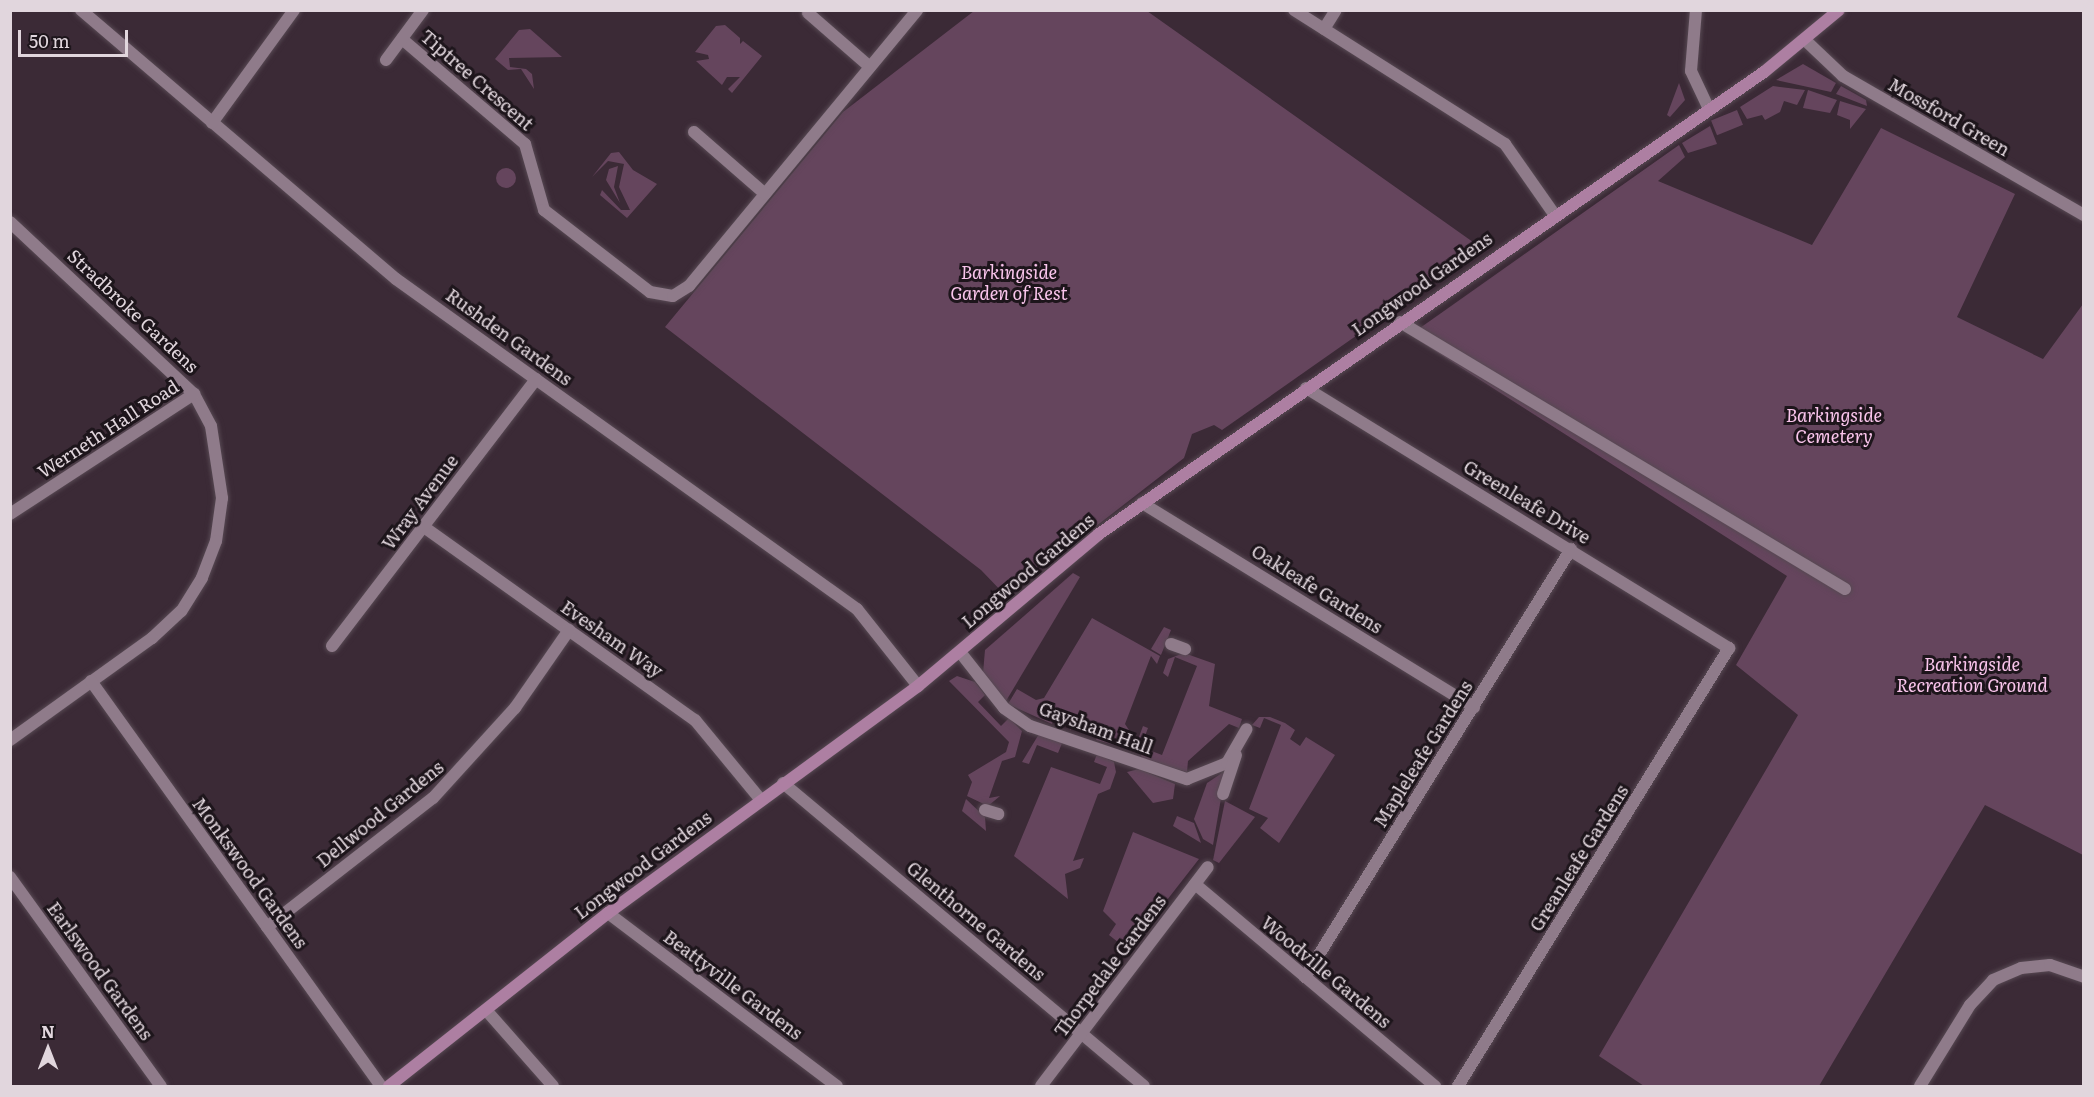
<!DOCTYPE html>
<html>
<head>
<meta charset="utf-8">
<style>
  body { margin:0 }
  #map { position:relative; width:2094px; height:1097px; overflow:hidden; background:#3b2a36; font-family:Literata,serif }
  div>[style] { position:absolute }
  .green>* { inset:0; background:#65455d; transform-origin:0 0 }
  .round { border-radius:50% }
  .roads { filter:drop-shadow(0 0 2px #574953) drop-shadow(0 0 2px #574953) }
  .street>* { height:12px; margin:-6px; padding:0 6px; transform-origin:6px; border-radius:6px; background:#8f7b8a }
  .secondary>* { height:12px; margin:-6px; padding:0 6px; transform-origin:6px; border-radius:6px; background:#ad7fa2 }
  span { translate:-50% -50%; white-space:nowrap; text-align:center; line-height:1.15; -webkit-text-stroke:6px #1d151b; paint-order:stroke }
  .street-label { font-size:18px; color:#e1d6dd }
  .park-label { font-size:18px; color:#fac5ec; font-style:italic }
  .frame { position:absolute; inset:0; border:12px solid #e1d6dd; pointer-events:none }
  .north { position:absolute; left:18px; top:1019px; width:60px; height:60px; -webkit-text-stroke:4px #1d151b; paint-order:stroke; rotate:0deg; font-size:16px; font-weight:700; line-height:24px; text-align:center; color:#e1d6dd }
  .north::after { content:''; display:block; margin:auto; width:21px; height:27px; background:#e1d6dd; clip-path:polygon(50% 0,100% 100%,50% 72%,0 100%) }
  .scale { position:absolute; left:18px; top:30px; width:110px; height:27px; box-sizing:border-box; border:3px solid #e1d6dd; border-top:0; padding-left:8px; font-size:18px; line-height:21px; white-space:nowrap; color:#e1d6dd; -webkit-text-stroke:4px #1d151b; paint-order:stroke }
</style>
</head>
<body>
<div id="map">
  <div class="green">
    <i style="clip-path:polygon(974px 11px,1147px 11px,1480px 247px,1389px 313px,1377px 312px,1363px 331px,1222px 430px,1214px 425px,1192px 434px,1184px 458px,1006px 596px,981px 570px,665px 327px,843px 112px)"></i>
    <i style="clip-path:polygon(725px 25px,740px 38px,740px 44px,743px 41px,762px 56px,732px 93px,728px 89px,740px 77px,727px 77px,722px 85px,696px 61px,709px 59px,708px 55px,695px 52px,716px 26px)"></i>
    <i style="clip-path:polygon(530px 29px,562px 57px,509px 58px,510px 67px,526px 69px,532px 74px,534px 89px,521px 69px,508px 70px,495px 59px,519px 30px)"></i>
    <i style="clip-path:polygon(1803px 64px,1836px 83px,1831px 92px,1776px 80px)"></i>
    <i style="clip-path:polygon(1679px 83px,1685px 100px,1670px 117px,1667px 115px)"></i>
    <i style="clip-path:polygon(1773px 86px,1805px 90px,1797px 105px,1784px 101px,1780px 112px,1765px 120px,1762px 115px,1747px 119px,1740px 107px)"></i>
    <i style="clip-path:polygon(1841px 86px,1866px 100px,1867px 106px,1836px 94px)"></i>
    <i style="clip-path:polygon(1808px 90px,1837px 100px,1830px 113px,1803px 108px)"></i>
    <i style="clip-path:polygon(1840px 101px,1866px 109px,1850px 129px,1850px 120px,1837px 115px)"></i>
    <i style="left:1737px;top:110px;width:16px;height:28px;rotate:68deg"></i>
    <i style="clip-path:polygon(1710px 126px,1717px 144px,1688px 153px,1682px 143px)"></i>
    <i style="clip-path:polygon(1881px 128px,2015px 194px,1957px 317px,2043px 359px,2083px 304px,2083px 855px,1985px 805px,1819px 1086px,1644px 1086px,1599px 1056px,1798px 715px,1736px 665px,1787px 576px,1410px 335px,1679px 145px,1685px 157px,1658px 181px,1812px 245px)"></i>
    <i style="clip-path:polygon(619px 152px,633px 170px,657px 184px,627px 218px,600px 195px,602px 190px,621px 210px,630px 210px,619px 187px,624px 164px,608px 161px,592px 177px,611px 153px)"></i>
    <i style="clip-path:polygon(618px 166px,614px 187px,620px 203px,606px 180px,609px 169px)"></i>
    <i class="round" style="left:496px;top:168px;width:20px;height:20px"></i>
    <i style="clip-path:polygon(1073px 573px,1080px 577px,1006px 701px,983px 673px,985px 650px)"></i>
    <i style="clip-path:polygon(1092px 618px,1160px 656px,1157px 664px,1151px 656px,1125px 724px,1131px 733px,1122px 747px,1096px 740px,1099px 730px,1074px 721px,1070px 731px,1071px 720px,1056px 714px,1052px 724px,1008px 704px,1017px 689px,1036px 700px,1044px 698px)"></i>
    <i style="clip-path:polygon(1164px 627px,1171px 630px,1161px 655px,1151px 649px)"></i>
    <i style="clip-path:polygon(1184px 653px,1215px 664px,1209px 706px,1242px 719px,1239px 728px,1229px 724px,1188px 761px,1187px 772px,1143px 759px,1136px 745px,1143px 726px,1148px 728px,1141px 747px,1162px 755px,1197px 666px,1175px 657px,1168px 677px,1163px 673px,1168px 659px)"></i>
    <i style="clip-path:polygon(957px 676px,975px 682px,985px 695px,978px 702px,1001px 726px,1009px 718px,1022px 731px,1015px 757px,1002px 761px,989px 798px,1000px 796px,988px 806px,967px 796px,972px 782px,968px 775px,1006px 752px,1009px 742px,949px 681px)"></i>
    <i style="clip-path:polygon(1259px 717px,1270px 717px,1285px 723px,1295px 730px,1290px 739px,1300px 746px,1306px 737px,1335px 755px,1279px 843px,1260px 828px,1268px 818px,1249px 809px,1281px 725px,1264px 718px,1260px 728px,1252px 725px)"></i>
    <i style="clip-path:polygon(1039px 734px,1063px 741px,1058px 753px,1037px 745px,1029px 764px,1022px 762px)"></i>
    <i style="clip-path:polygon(1097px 754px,1114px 762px,1116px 772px,1110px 789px,1098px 794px,1073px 861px,1084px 858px,1080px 868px,1065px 874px,1068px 899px,1014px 856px,1051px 767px,1100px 784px,1107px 767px,1094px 762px)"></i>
    <i style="clip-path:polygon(1139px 769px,1175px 784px,1173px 799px,1153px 803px,1127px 772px)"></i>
    <i style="clip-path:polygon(1222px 773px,1225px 775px,1213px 845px,1203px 839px,1194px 819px,1207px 783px)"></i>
    <i style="clip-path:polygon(966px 799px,985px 817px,986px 831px,962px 811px)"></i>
    <i style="clip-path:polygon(1225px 801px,1255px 817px,1219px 863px,1213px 860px)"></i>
    <i style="clip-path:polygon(1177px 816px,1194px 823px,1201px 843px,1173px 826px)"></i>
    <i style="clip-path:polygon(1133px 832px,1199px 859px,1128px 950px,1109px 935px,1116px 924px,1103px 911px)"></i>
  </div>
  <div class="roads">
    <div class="street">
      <i style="left:81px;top:10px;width:414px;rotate:40.5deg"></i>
      <i style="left:396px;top:279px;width:567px;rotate:35.6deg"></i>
      <i style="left:857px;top:609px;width:98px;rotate:51.6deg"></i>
      <i style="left:1294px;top:10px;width:250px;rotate:32.4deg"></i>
      <i style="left:1505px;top:144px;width:85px;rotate:55deg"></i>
      <i style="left:1696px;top:10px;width:61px;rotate:94.7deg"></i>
      <i style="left:1691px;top:71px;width:42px;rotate:64.7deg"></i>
      <i style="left:808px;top:13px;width:82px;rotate:41.1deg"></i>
      <i style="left:1324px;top:29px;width:22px;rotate:-58deg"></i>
      <i style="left:402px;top:39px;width:162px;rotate:40.5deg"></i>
      <i style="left:525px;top:144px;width:69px;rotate:73.9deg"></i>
      <i style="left:544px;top:210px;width:134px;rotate:37.7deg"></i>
      <i style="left:650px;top:292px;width:23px;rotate:10deg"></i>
      <i style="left:673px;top:296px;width:19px;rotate:-32deg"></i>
      <i style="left:689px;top:286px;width:358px;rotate:-50.4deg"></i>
      <i style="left:1805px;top:40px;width:52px;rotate:43.5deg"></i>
      <i style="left:1843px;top:76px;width:278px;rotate:30deg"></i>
      <i style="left:386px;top:60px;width:62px;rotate:-53.5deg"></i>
      <i style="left:212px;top:123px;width:140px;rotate:-54deg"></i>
      <i style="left:694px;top:132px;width:94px;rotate:41.1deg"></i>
      <i style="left:10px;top:222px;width:252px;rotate:43.1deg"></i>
      <i style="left:194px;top:394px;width:36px;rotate:62deg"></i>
      <i style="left:211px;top:426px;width:73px;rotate:81.3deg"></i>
      <i style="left:222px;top:498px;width:43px;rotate:97.9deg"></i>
      <i style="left:216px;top:541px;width:40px;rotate:111deg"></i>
      <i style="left:202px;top:578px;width:39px;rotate:122deg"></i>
      <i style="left:181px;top:611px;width:40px;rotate:137deg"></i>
      <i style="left:152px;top:638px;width:175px;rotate:144.3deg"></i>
      <i style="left:1400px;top:322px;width:519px;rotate:30.96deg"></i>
      <i style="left:1306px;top:388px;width:497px;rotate:31.6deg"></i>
      <i style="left:1729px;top:648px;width:515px;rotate:121.75deg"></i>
      <i style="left:1142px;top:503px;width:390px;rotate:31.6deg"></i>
      <i style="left:10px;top:514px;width:220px;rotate:-33.1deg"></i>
      <i style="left:424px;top:527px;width:333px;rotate:35.5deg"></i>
      <i style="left:695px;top:720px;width:104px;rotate:50.5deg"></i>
      <i style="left:1171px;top:644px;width:15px;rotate:20deg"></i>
      <i style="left:332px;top:646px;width:336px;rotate:-52.6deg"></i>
      <i style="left:960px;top:652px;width:71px;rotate:51.8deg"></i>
      <i style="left:1004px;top:708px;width:32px;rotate:35deg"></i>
      <i style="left:1030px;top:726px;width:166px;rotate:18.7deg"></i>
      <i style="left:1187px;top:779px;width:43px;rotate:-21.8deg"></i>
      <i style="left:1227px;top:763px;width:39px;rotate:-60deg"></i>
      <i style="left:91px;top:681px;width:498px;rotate:54.4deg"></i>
      <i style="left:783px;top:783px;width:471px;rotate:40deg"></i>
      <i style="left:1223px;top:794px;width:41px;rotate:-71.6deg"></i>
      <i style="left:985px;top:810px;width:14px;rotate:17deg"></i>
      <i style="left:10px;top:877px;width:258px;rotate:54.2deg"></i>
      <i style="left:1195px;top:884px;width:314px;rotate:40.1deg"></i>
      <i style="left:608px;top:913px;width:287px;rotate:37.1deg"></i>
      <i style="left:267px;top:927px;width:210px;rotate:-37.9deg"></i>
      <i style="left:433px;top:798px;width:122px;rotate:-47.7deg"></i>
      <i style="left:515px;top:708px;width:95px;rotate:-55.3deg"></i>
      <i style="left:1305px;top:977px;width:504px;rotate:-58.14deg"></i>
      <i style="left:486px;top:1010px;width:101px;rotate:48.6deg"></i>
      <i style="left:1041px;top:1086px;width:275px;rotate:-52.7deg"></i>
      <i style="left:1920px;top:1086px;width:95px;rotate:-58.3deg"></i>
      <i style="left:1970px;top:1005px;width:34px;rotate:-47deg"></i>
      <i style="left:1993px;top:980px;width:30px;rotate:-23deg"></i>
      <i style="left:2021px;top:968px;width:29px;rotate:-6deg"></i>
      <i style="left:2050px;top:965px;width:36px;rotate:19deg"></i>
    </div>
    <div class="secondary">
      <i style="left:389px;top:1086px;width:279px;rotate:-38.3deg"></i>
      <i style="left:608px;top:913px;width:384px;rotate:-36.2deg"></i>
      <i style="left:918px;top:686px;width:236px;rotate:-40deg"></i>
      <i style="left:1099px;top:534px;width:810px;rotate:-34.79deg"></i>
      <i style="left:1764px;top:72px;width:97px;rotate:-39.6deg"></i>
    </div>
  </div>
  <div class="street-label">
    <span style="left:477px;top:80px;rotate:41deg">Tiptree Crescent</span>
    <span style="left:1949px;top:117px;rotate:30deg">Mossford Green</span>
    <span style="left:1422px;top:284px;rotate:-35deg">Longwood Gardens</span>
    <span style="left:133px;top:311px;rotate:43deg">Stradbroke Gardens</span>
    <span style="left:509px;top:337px;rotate:36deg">Rushden Gardens</span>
    <span style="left:108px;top:429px;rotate:-33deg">Werneth Hall Road</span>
    <span style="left:420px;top:502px;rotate:-53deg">Wray Avenue</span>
    <span style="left:1527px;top:502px;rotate:31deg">Greenleafe Drive</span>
    <span style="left:1028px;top:571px;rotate:-40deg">Longwood Gardens</span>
    <span style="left:1317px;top:589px;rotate:32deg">Oakleafe Gardens</span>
    <span style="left:612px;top:639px;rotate:35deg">Evesham Way</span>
    <span style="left:1096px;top:728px;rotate:20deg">Gaysham Hall</span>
    <span style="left:1423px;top:754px;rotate:-58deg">Mapleleafe Gardens</span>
    <span style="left:380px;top:814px;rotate:-39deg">Dellwood Gardens</span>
    <span style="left:1579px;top:858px;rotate:-58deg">Greanleafe Gardens</span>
    <span style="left:643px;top:865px;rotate:-37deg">Longwood Gardens</span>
    <span style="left:250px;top:873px;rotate:54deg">Monkswood Gardens</span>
    <span style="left:976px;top:921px;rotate:40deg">Glenthorne Gardens</span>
    <span style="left:1110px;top:966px;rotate:-53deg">Thorpedale Gardens</span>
    <span style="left:100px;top:971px;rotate:54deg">Earlswood Gardens</span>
    <span style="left:1326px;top:972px;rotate:40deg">Woodville Gardens</span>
    <span style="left:733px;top:985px;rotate:37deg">Beattyville Gardens</span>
  </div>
  <div class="park-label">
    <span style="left:1009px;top:283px">Barkingside<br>Garden of Rest</span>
    <span style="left:1834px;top:426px">Barkingside<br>Cemetery</span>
    <span style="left:1972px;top:675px">Barkingside<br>Recreation Ground</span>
  </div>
  <div class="frame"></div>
  <div class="north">N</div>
  <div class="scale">50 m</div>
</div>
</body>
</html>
